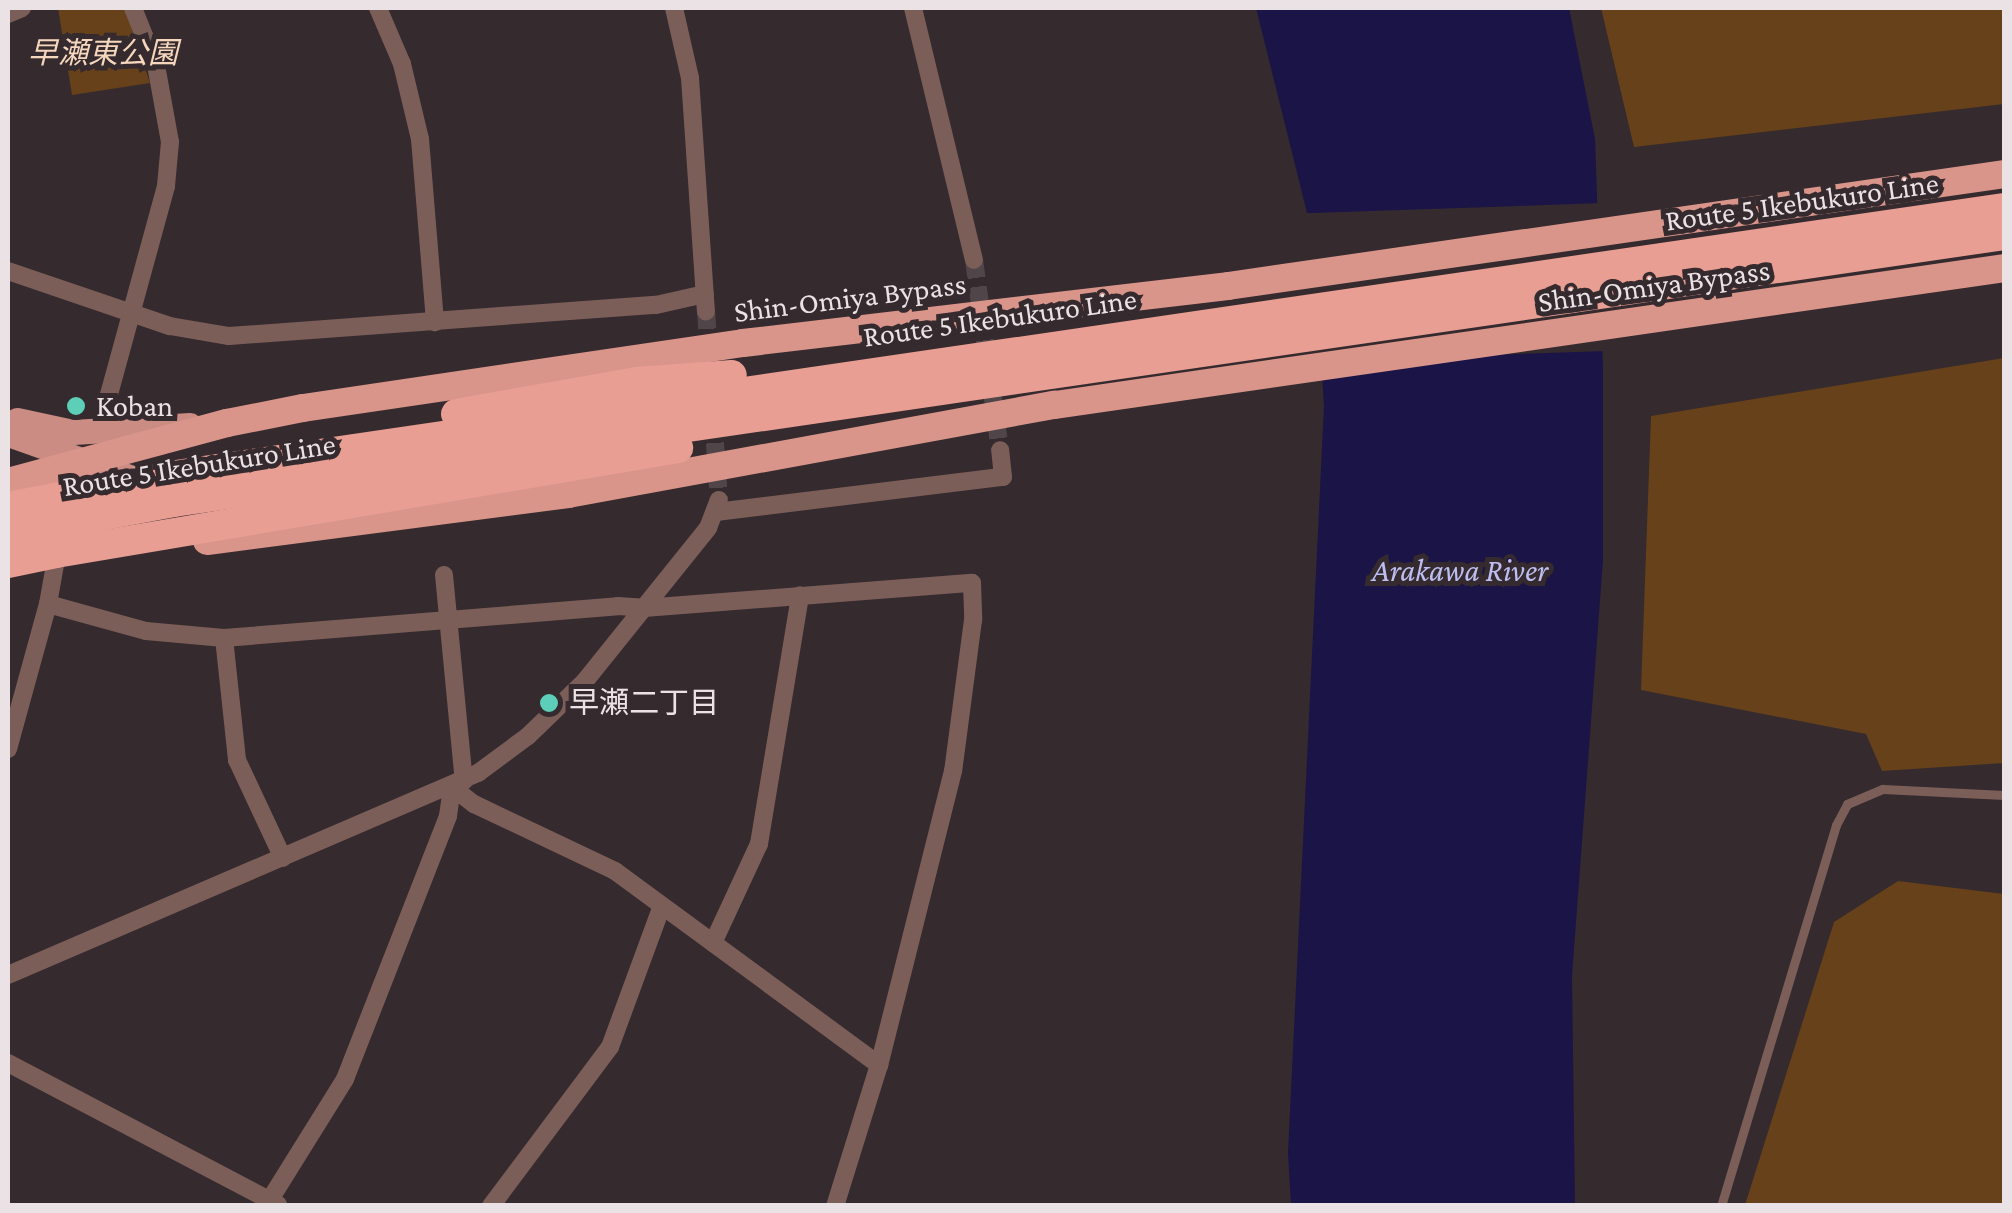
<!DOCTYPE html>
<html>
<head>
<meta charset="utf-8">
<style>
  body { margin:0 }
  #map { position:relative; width:2012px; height:1213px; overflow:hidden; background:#352a2e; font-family:"Crimson Pro","Noto Sans JP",serif }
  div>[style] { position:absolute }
  .green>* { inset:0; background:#67411a }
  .water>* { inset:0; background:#1b1447 }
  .pier>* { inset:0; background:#352a2e; transform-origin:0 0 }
  .minor-tunnel>* { height:18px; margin-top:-9px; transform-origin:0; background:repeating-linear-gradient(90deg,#504649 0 18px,transparent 0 27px) }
  .service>* { height:9px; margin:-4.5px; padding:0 4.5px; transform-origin:4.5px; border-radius:4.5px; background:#7c5e59 }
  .minor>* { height:18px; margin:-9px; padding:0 9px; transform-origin:9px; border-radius:9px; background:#7c5e59 }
  .primary>* { height:25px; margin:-12.5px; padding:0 12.5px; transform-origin:12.5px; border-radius:12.5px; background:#ca8c83 }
  .trunk>* { height:28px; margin:-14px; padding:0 14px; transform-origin:14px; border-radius:14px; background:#da958b }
  .motorway>* { height:30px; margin:-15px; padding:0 15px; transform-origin:15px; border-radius:15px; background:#e99e93 }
  .motorway-bridge>* { height:30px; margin:-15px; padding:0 15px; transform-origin:15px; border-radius:15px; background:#e99e93 }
  .dots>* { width:28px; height:28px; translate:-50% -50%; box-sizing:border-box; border:5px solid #352a2e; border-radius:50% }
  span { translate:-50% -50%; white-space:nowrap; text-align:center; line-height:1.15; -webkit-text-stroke:10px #352a2e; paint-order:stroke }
  .park-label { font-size:30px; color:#f6d7bd; font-style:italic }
  .street-label { font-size:30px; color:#eae2e5 }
  .poi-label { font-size:30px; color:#eae2e5 }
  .left { translate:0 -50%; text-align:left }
  .water-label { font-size:32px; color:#bdbef2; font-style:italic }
  .frame { position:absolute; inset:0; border:10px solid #eae2e5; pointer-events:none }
</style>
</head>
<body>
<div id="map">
  <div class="green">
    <i style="clip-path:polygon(58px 8px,125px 8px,150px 83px,72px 95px)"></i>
    <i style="clip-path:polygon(1601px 8px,2004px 8px,2004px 104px,1634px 147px)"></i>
    <i style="clip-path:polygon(2004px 358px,2004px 763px,1882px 771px,1866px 734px,1641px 690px,1651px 416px)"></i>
    <i style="clip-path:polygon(1898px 881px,2004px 894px,2004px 1205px,1745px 1205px,1834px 922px)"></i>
  </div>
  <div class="water">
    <i style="clip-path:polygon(1256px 8px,1569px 8px,1595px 139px,1603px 369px,1603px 560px,1572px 976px,1575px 1205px,1291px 1205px,1288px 1153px,1324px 406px,1313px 237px)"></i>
  </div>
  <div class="pier">
    <i style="left:1602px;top:203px;width:148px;height:297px;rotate:88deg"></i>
  </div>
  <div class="minor-tunnel">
    <i style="left:974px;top:260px;width:192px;rotate:82.2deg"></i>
    <i style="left:706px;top:311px;width:44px;rotate:86.1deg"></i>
    <i style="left:713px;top:416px;width:84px;rotate:85.9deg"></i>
  </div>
  <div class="service">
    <i style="left:1721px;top:1206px;width:398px;rotate:-73.2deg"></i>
    <i style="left:1836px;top:825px;width:24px;rotate:-62deg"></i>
    <i style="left:1847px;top:804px;width:39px;rotate:-23deg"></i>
    <i style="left:1883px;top:789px;width:121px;rotate:2.8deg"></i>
  </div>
  <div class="minor">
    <i style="left:378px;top:8px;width:61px;rotate:66.8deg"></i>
    <i style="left:402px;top:64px;width:77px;rotate:76.5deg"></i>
    <i style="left:420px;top:139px;width:184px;rotate:85.3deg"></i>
    <i style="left:674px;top:8px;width:72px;rotate:77.1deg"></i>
    <i style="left:690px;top:78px;width:234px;rotate:86.1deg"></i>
    <i style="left:913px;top:8px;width:259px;rotate:76.4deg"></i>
    <i style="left:8px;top:14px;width:15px;rotate:-23deg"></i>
    <i style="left:8px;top:271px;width:171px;rotate:18.8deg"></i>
    <i style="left:170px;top:326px;width:60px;rotate:9.6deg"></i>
    <i style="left:229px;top:336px;width:428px;rotate:-4.2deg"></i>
    <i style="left:656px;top:305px;width:50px;rotate:-12.7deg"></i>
    <i style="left:99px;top:431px;width:254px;rotate:-74.7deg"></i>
    <i style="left:166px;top:186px;width:44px;rotate:-84.8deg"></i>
    <i style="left:170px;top:142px;width:78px;rotate:-100.3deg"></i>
    <i style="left:156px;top:65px;width:61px;rotate:-112deg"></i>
    <i style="left:716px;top:512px;width:289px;rotate:-7deg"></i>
    <i style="left:1003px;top:477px;width:27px;rotate:-96deg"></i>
    <i style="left:444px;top:575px;width:207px;rotate:84.5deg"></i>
    <i style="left:48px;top:604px;width:102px;rotate:15.4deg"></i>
    <i style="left:146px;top:631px;width:78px;rotate:5.1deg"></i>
    <i style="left:224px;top:638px;width:395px;rotate:-4.6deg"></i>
    <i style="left:618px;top:606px;width:26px;rotate:4deg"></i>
    <i style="left:644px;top:608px;width:329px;rotate:-4.4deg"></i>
    <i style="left:972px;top:583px;width:37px;rotate:88deg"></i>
    <i style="left:973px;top:620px;width:152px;rotate:97.5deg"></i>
    <i style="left:953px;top:771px;width:303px;rotate:104.1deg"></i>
    <i style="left:879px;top:1065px;width:148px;rotate:107.3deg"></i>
    <i style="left:224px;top:638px;width:123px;rotate:83.9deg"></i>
    <i style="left:237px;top:760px;width:108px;rotate:64.9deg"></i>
    <i style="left:8px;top:749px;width:150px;rotate:-74.6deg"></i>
    <i style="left:48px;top:604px;width:46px;rotate:-79.9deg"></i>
    <i style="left:452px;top:787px;width:28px;rotate:38deg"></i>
    <i style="left:474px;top:804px;width:156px;rotate:25.4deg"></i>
    <i style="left:615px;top:871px;width:328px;rotate:36.3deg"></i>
    <i style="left:713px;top:943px;width:109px;rotate:-65.1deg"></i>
    <i style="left:759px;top:844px;width:252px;rotate:-80.6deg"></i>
    <i style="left:8px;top:975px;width:512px;rotate:-23.26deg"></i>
    <i style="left:478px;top:773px;width:62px;rotate:-36.5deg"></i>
    <i style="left:528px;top:736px;width:79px;rotate:-44deg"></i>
    <i style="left:585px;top:681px;width:196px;rotate:-51.2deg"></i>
    <i style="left:708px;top:528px;width:30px;rotate:-69deg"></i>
    <i style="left:8px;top:1063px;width:305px;rotate:27.7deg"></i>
    <i style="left:266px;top:1206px;width:150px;rotate:-58.1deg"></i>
    <i style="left:345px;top:1079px;width:282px;rotate:-68.6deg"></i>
    <i style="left:448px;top:816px;width:29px;rotate:-82deg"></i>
    <i style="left:491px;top:1206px;width:199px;rotate:-53.2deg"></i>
    <i style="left:610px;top:1047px;width:150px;rotate:-69.8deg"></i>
  </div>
  <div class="primary">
    <i style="left:17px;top:420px;width:57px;rotate:12.1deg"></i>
    <i style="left:73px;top:432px;width:117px;rotate:-3.4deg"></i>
    <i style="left:8px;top:434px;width:141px;rotate:19.5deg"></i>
  </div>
  <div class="trunk">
    <i style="left:8px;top:482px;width:227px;rotate:-15.1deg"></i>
    <i style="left:227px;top:423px;width:77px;rotate:-11.2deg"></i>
    <i style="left:303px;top:408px;width:445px;rotate:-8.4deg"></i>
    <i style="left:743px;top:343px;width:488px;rotate:-6.7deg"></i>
    <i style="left:1228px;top:286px;width:784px;rotate:-8.21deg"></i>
    <i style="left:207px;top:541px;width:364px;rotate:-7.4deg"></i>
    <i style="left:568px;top:494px;width:495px;rotate:-10.4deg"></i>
    <i style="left:1055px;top:405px;width:959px;rotate:-8.21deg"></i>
  </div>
  <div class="motorway">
    <i style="left:8px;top:563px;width:49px;rotate:-11.8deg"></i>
  </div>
  <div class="motorway-bridge">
    <i style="left:456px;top:414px;width:184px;rotate:-10deg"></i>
    <i style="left:637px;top:382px;width:95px;rotate:-4.2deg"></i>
    <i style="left:8px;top:507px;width:164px;rotate:-10.9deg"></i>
    <i style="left:169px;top:476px;width:1854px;rotate:-8.31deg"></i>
    <i style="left:8px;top:533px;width:169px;rotate:-10.6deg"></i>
    <i style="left:174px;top:502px;width:1849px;rotate:-8.3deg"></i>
    <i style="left:56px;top:553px;width:631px;rotate:-9.58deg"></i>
  </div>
  <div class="dots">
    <i style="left:76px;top:406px;background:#5dceb8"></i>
    <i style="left:549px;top:703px;background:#5dceb8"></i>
  </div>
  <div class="park-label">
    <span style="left:103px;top:53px">早瀬東公園</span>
  </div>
  <div class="street-label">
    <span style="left:1802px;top:202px;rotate:-8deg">Route 5 Ikebukuro Line</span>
    <span style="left:1654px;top:286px;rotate:-8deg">Shin-Omiya Bypass</span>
    <span style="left:850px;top:298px;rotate:-7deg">Shin-Omiya Bypass</span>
    <span style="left:1000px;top:318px;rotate:-8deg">Route 5 Ikebukuro Line</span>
    <span style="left:199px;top:465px;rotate:-9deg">Route 5 Ikebukuro Line</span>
  </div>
  <div class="poi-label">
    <span class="left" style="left:96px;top:406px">Koban</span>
    <span class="left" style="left:569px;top:703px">早瀬二丁目</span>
  </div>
  <div class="water-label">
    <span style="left:1460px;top:570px">Arakawa River</span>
  </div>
  <div class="frame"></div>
</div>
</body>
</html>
